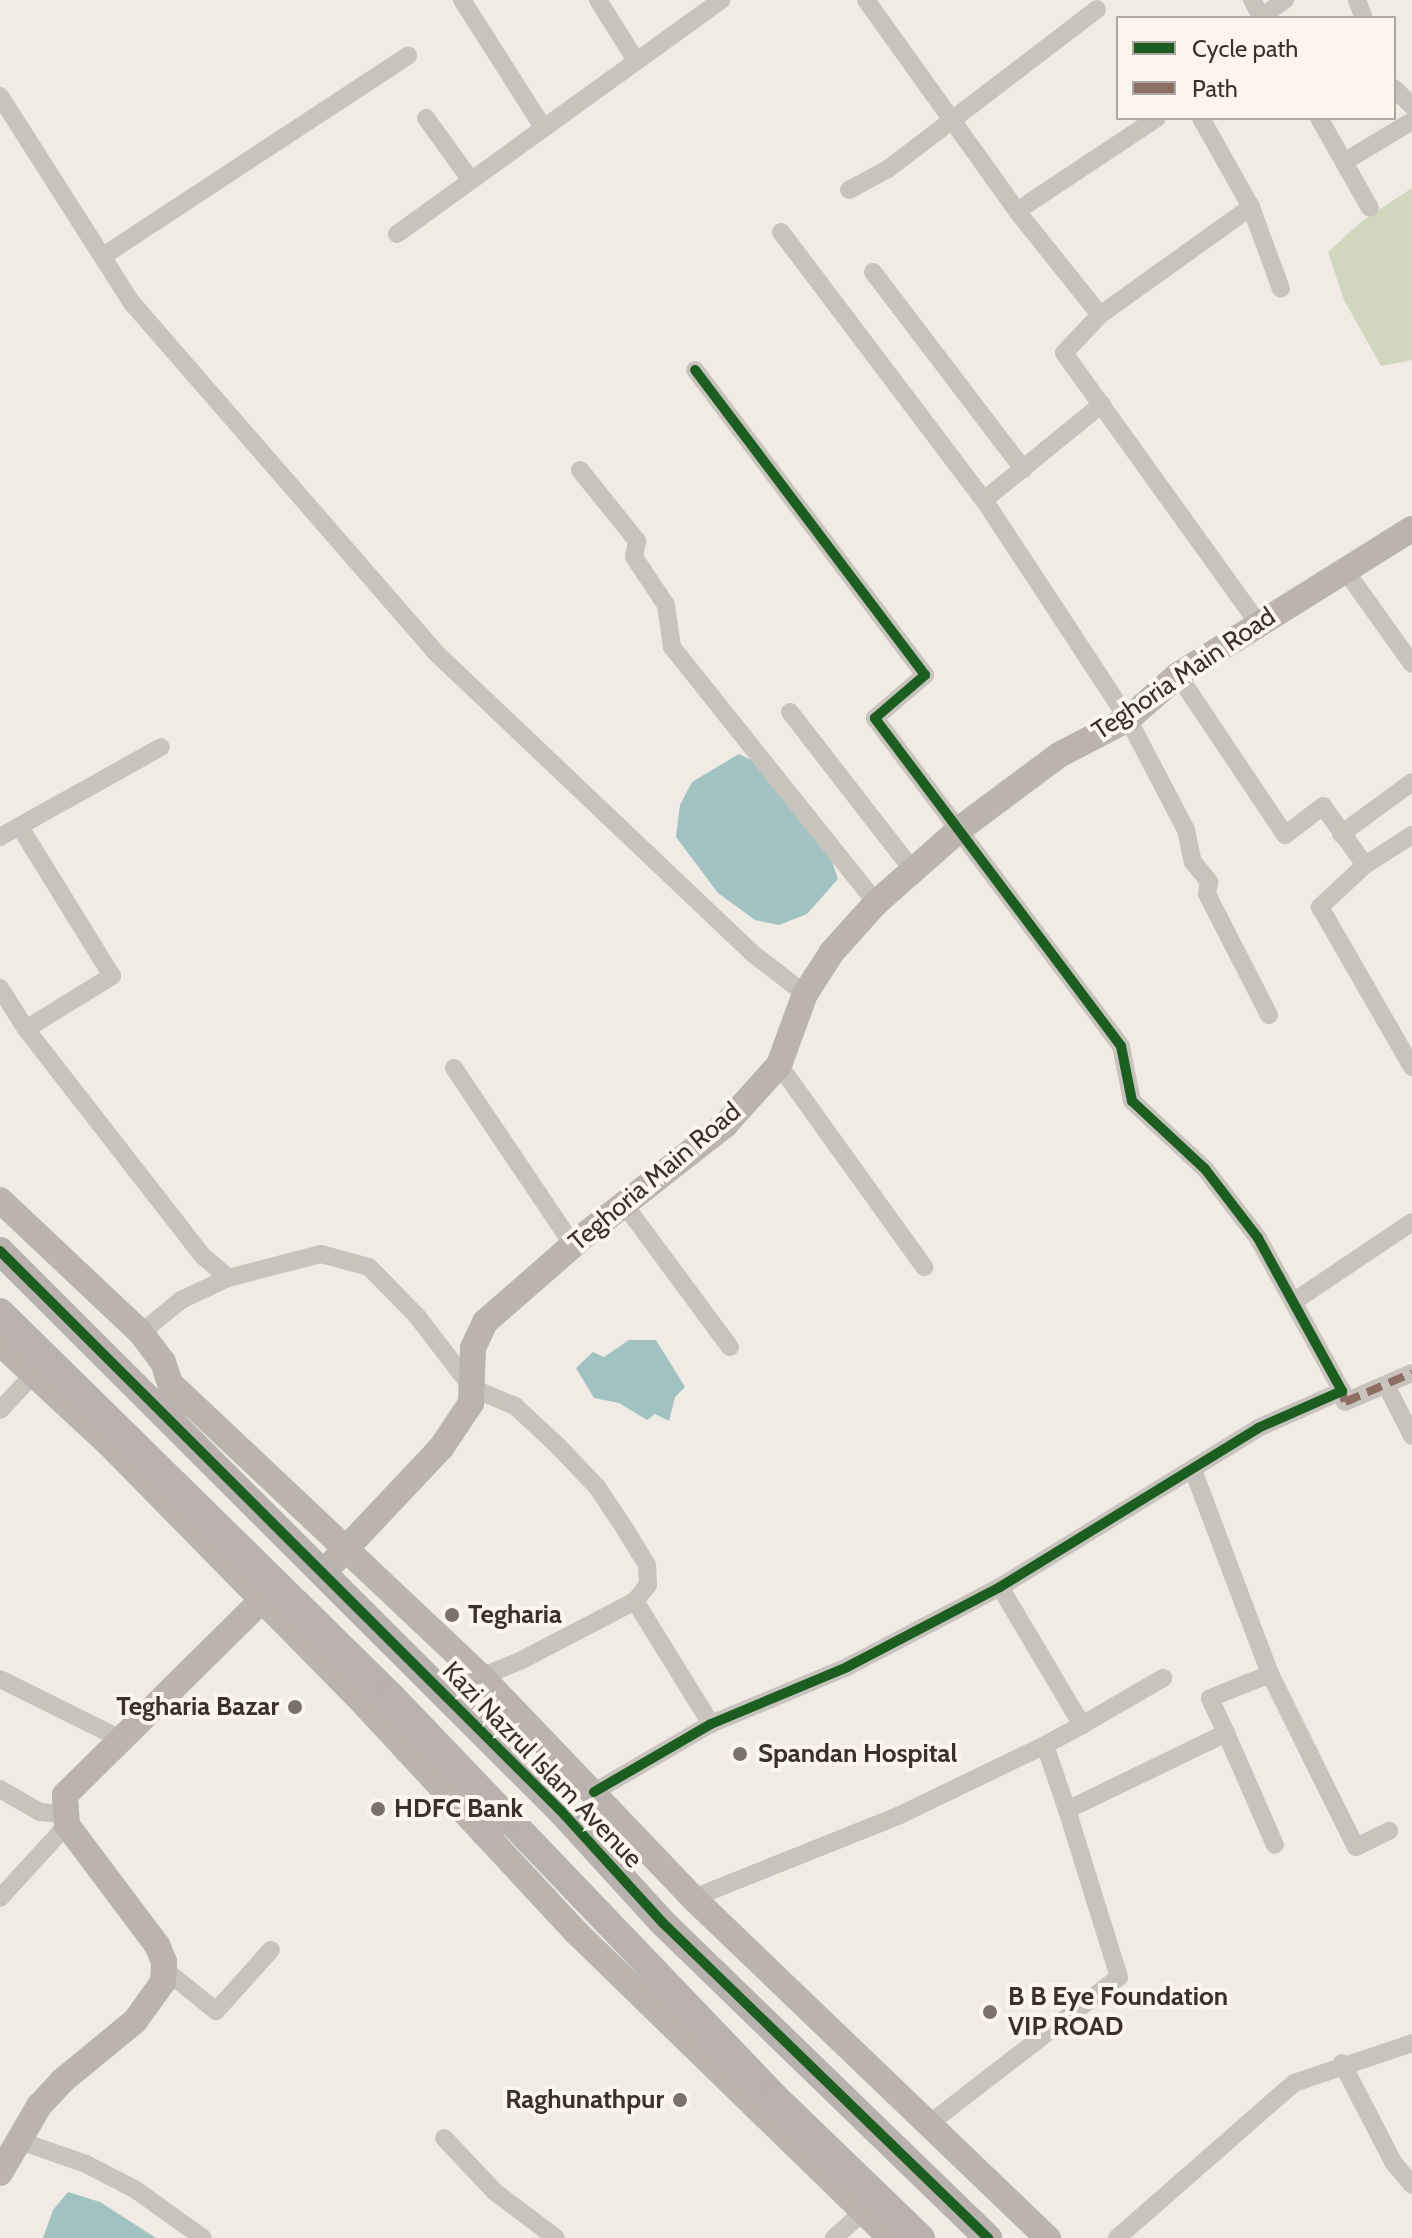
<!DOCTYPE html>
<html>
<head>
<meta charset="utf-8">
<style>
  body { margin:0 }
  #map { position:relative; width:1412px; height:2238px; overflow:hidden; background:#f0ebe5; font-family:Cabin,sans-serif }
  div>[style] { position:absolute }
  .green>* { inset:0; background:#d1d6bf }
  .water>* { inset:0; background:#a1c2c1 }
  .street>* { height:18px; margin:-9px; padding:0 9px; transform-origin:9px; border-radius:9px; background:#c9c3be }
  .secondary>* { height:26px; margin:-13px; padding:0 13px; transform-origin:13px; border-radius:13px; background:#bab3ae }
  .primary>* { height:28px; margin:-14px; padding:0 14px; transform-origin:14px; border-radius:14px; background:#b8b1ad }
  .quiet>* { height:8px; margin-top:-4px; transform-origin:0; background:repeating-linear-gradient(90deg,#8d6e63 0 16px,transparent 0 24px) }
  .cycleway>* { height:10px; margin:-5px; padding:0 5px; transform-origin:5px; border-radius:5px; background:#1b5e20 }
  .dots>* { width:22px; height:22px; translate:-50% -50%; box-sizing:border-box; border:4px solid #fbf5ee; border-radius:50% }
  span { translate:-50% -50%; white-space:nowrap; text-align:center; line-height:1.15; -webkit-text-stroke:8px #fbf5ee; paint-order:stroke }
  .street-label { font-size:26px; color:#3b302b }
  .poi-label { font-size:26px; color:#3b302b; font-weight:700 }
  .left { translate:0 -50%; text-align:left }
  .right { translate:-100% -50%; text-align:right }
  .legend { position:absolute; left:1116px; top:16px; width:280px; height:104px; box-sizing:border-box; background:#fbf5ee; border:2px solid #aea6a0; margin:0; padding:10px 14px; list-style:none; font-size:24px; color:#3b302b }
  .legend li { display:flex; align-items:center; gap:16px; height:40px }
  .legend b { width:40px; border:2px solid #aea6a0 }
</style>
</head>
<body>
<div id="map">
  <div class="green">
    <i style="clip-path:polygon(1412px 188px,1412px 360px,1381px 366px,1344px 300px,1328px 252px,1362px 221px)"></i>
  </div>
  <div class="water">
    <i style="clip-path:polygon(739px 754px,765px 767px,829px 852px,838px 879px,807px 914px,779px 925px,755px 920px,718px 893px,676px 837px,680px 805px,692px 782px)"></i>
    <i style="clip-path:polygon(629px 1340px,656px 1340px,685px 1387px,675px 1397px,669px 1421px,655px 1414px,647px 1420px,619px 1403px,594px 1398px,576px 1368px,593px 1352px,604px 1357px)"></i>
    <i style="clip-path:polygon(68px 2192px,100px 2202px,156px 2238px,43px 2238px,53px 2210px)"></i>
  </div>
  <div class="street">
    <i style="left:462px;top:0;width:151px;rotate:57.5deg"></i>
    <i style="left:598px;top:0;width:70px;rotate:57.9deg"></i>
    <i style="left:866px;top:0;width:259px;rotate:54.4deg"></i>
    <i style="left:1017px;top:211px;width:133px;rotate:51.4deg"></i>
    <i style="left:1100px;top:315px;width:52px;rotate:133.5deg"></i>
    <i style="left:1064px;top:353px;width:332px;rotate:54.3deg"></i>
    <i style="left:1252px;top:0;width:21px;rotate:61deg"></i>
    <i style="left:1357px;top:0;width:19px;rotate:69deg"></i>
    <i style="left:1260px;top:18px;width:31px;rotate:-36deg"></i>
    <i style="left:1394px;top:88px;width:25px;rotate:45deg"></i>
    <i style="left:0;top:96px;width:246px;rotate:57.5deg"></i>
    <i style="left:132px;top:303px;width:462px;rotate:49deg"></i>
    <i style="left:435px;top:652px;width:437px;rotate:43.5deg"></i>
    <i style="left:752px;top:953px;width:67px;rotate:37.7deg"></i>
    <i style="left:426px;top:118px;width:75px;rotate:54.2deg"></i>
    <i style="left:1201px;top:118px;width:102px;rotate:60.7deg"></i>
    <i style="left:1251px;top:207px;width:87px;rotate:69.9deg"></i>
    <i style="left:1319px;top:118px;width:103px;rotate:60.5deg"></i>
    <i style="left:1344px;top:162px;width:79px;rotate:-31.1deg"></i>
    <i style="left:849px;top:190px;width:44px;rotate:-28.3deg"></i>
    <i style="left:888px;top:169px;width:263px;rotate:-37.4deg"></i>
    <i style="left:1017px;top:211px;width:168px;rotate:-33.6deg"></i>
    <i style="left:781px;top:232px;width:336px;rotate:52.9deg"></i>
    <i style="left:984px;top:500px;width:262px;rotate:56.7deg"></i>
    <i style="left:1128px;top:719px;width:125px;rotate:62.4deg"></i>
    <i style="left:1186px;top:830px;width:33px;rotate:78deg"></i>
    <i style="left:1193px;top:862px;width:26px;rotate:51deg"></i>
    <i style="left:1209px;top:882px;width:12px;rotate:99deg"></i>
    <i style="left:1207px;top:894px;width:136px;rotate:62.9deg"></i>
    <i style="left:397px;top:234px;width:400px;rotate:-35.8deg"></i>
    <i style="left:103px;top:256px;width:365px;rotate:-33.3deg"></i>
    <i style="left:873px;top:272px;width:248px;rotate:52.7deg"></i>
    <i style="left:1100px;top:315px;width:186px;rotate:-35.6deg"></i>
    <i style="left:580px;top:470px;width:91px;rotate:51.2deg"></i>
    <i style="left:637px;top:541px;width:16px;rotate:101deg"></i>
    <i style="left:634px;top:557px;width:58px;rotate:56.3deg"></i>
    <i style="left:666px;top:605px;width:42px;rotate:81.9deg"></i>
    <i style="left:672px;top:647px;width:327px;rotate:51.4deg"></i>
    <i style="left:984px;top:500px;width:152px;rotate:-39.1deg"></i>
    <i style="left:1345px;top:570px;width:115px;rotate:54.5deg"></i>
    <i style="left:1178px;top:675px;width:192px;rotate:56.2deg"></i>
    <i style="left:1285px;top:835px;width:48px;rotate:-37.3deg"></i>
    <i style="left:1323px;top:806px;width:72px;rotate:54.6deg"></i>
    <i style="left:1365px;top:865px;width:62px;rotate:137deg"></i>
    <i style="left:1320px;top:907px;width:185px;rotate:60.1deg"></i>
    <i style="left:790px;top:712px;width:199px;rotate:52.2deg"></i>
    <i style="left:20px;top:827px;width:175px;rotate:58.3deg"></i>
    <i style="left:112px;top:976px;width:101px;rotate:148.4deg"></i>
    <i style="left:1341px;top:834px;width:88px;rotate:-36.2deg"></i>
    <i style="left:0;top:837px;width:184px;rotate:-29.2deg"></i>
    <i style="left:1365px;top:865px;width:56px;rotate:-32.6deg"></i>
    <i style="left:0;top:988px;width:49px;rotate:57.6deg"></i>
    <i style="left:26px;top:1029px;width:288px;rotate:52.1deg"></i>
    <i style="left:203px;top:1256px;width:33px;rotate:41deg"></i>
    <i style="left:228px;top:1278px;width:96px;rotate:-14.5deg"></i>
    <i style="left:321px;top:1254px;width:50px;rotate:15.2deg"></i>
    <i style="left:369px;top:1267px;width:69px;rotate:45.6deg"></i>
    <i style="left:417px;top:1316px;width:91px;rotate:52.6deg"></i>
    <i style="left:472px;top:1388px;width:47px;rotate:22.7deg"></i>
    <i style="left:515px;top:1406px;width:59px;rotate:42.9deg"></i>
    <i style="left:558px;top:1446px;width:57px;rotate:46.4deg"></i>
    <i style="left:597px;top:1487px;width:50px;rotate:56.3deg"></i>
    <i style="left:625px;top:1529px;width:42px;rotate:58.6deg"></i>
    <i style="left:647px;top:1565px;width:20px;rotate:87deg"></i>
    <i style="left:648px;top:1585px;width:21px;rotate:129deg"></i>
    <i style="left:635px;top:1601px;width:127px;rotate:152.4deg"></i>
    <i style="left:522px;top:1660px;width:87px;rotate:157.6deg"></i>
    <i style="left:779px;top:1065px;width:249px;rotate:54.3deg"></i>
    <i style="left:454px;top:1068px;width:213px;rotate:56.1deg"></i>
    <i style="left:624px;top:1204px;width:178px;rotate:53.5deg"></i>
    <i style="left:1296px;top:1300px;width:140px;rotate:-33.9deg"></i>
    <i style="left:141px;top:1333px;width:52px;rotate:-39.5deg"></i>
    <i style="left:181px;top:1300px;width:52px;rotate:-25.1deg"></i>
    <i style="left:1386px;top:1385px;width:57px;rotate:63deg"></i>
    <i style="left:1342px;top:1391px;width:11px;rotate:75deg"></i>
    <i style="left:1345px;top:1402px;width:73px;rotate:-23.4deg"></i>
    <i style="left:0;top:1410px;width:47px;rotate:-46.7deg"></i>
    <i style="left:1193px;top:1470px;width:218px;rotate:69.3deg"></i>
    <i style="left:1000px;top:1587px;width:161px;rotate:59.3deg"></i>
    <i style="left:1082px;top:1725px;width:42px;rotate:151.6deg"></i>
    <i style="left:1045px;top:1745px;width:69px;rotate:71.3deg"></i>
    <i style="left:1067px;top:1810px;width:177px;rotate:-25.8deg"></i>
    <i style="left:1226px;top:1733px;width:38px;rotate:-115deg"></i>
    <i style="left:1210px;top:1698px;width:65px;rotate:-21.8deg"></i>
    <i style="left:1270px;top:1674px;width:193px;rotate:63.6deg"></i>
    <i style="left:1356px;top:1847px;width:37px;rotate:-26deg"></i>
    <i style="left:635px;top:1601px;width:145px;rotate:58.3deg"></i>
    <i style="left:0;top:1679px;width:135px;rotate:26.4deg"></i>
    <i style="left:1082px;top:1725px;width:94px;rotate:-30.1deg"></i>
    <i style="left:1226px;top:1733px;width:122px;rotate:66.4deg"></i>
    <i style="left:0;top:1789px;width:46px;rotate:29.9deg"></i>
    <i style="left:40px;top:1812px;width:23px;rotate:5deg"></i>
    <i style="left:594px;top:1792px;width:135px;rotate:-30.2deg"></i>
    <i style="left:711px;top:1724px;width:147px;rotate:-22.7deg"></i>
    <i style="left:847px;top:1667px;width:173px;rotate:-27.6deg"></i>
    <i style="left:1000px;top:1587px;width:303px;rotate:-31.6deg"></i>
    <i style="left:1258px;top:1428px;width:92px;rotate:-23.8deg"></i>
    <i style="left:1342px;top:1391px;width:175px;rotate:-118.8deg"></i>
    <i style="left:1258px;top:1238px;width:87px;rotate:-127.5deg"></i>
    <i style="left:1205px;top:1169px;width:100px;rotate:-137deg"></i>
    <i style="left:1132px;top:1101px;width:56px;rotate:-101.3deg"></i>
    <i style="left:1121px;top:1046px;width:410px;rotate:-126.9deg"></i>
    <i style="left:875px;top:718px;width:66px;rotate:-40.7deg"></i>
    <i style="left:925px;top:675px;width:382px;rotate:-127deg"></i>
    <i style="left:0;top:1898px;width:99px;rotate:-47.5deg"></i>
    <i style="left:693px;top:1898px;width:221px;rotate:-21.8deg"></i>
    <i style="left:898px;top:1816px;width:163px;rotate:-25.8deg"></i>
    <i style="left:164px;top:1969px;width:67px;rotate:38.9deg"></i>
    <i style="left:216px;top:2011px;width:82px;rotate:-48deg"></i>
    <i style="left:1342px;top:2063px;width:111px;rotate:62.7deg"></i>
    <i style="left:1393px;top:2162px;width:30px;rotate:50deg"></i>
    <i style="left:929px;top:2124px;width:240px;rotate:-37.7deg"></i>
    <i style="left:1119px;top:1977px;width:175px;rotate:-107.3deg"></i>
    <i style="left:444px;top:2138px;width:74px;rotate:46.6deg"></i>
    <i style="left:495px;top:2192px;width:76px;rotate:37deg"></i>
    <i style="left:23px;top:2142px;width:67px;rotate:19.2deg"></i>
    <i style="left:86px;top:2164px;width:56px;rotate:27.5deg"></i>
    <i style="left:136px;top:2190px;width:82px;rotate:35.6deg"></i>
    <i style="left:834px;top:2238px;width:40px;rotate:-42deg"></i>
    <i style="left:1117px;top:2238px;width:235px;rotate:-41.2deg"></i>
    <i style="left:1294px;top:2083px;width:125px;rotate:-18.7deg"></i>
  </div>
  <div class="secondary">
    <i style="left:0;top:1200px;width:194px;rotate:43.3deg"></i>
    <i style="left:141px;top:1333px;width:36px;rotate:53deg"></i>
    <i style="left:163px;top:1362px;width:45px;rotate:72deg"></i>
    <i style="left:0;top:1343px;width:146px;rotate:42.8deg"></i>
    <i style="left:107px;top:1442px;width:370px;rotate:45.5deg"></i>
    <i style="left:366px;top:1706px;width:310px;rotate:47.1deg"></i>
    <i style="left:577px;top:1933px;width:438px;rotate:44.2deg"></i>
    <i style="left:175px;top:1388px;width:422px;rotate:43.3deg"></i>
    <i style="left:482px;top:1677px;width:306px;rotate:46.3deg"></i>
    <i style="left:693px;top:1898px;width:492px;rotate:43.8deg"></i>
    <i style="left:323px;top:1573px;width:172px;rotate:-46.7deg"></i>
    <i style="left:441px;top:1448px;width:54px;rotate:-56.3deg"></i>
    <i style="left:471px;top:1403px;width:55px;rotate:-87.9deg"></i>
    <i style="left:473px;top:1348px;width:29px;rotate:-65deg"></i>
    <i style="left:485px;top:1322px;width:134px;rotate:-41.1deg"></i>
    <i style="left:586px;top:1234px;width:177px;rotate:-38.1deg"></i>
    <i style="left:725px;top:1125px;width:81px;rotate:-48deg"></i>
    <i style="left:779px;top:1065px;width:76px;rotate:-69.9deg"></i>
    <i style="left:805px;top:994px;width:50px;rotate:-57.3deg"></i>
    <i style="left:832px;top:952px;width:66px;rotate:-48.1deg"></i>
    <i style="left:876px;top:903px;width:113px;rotate:-41.4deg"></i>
    <i style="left:961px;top:828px;width:122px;rotate:-36.7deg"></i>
    <i style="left:1059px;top:755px;width:78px;rotate:-27.6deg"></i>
    <i style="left:1128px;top:719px;width:67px;rotate:-41.3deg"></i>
    <i style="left:1178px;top:675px;width:276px;rotate:-32deg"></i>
    <i style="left:0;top:2173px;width:78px;rotate:-59.8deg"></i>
    <i style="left:39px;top:2106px;width:34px;rotate:-47deg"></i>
    <i style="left:62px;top:2081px;width:94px;rotate:-39.4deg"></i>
    <i style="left:135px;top:2021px;width:48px;rotate:-54.3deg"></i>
    <i style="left:163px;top:1982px;width:20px;rotate:-87deg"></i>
    <i style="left:164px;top:1962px;width:18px;rotate:-112deg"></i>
    <i style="left:157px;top:1945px;width:150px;rotate:-126.9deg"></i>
    <i style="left:67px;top:1825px;width:30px;rotate:-94deg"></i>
    <i style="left:65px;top:1795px;width:274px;rotate:-44.7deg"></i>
  </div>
  <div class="primary">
    <i style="left:0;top:1251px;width:793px;rotate:44.95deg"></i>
    <i style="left:561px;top:1811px;width:151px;rotate:47.7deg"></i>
    <i style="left:663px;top:1923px;width:453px;rotate:44.1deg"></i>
    <i style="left:0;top:1312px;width:548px;rotate:44.48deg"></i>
    <i style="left:391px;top:1696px;width:555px;rotate:46.24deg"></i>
    <i style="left:775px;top:2097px;width:203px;rotate:44deg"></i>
    <i style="left:485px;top:1833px;width:26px;rotate:-40deg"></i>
  </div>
  <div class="quiet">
    <i style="left:1342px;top:1391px;width:11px;rotate:75deg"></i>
    <i style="left:1345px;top:1402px;width:73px;rotate:-23.4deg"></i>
  </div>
  <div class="cycleway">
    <i style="left:0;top:1251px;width:793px;rotate:44.95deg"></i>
    <i style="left:561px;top:1811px;width:151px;rotate:47.7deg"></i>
    <i style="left:663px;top:1923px;width:453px;rotate:44.1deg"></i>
    <i style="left:594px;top:1792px;width:135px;rotate:-30.2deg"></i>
    <i style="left:711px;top:1724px;width:147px;rotate:-22.7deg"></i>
    <i style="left:847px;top:1667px;width:173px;rotate:-27.6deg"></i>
    <i style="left:1000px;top:1587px;width:303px;rotate:-31.6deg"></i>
    <i style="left:1258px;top:1428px;width:92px;rotate:-23.8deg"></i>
    <i style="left:1342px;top:1391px;width:175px;rotate:-118.8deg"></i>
    <i style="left:1258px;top:1238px;width:87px;rotate:-127.5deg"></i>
    <i style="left:1205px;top:1169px;width:100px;rotate:-137deg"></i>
    <i style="left:1132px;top:1101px;width:56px;rotate:-101.3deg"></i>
    <i style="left:1121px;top:1046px;width:410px;rotate:-126.9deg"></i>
    <i style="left:875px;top:718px;width:66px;rotate:-40.7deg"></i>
    <i style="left:925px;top:675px;width:382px;rotate:-127deg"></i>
  </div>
  <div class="dots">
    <i style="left:452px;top:1615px;background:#7a716c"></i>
    <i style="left:295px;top:1707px;background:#7a716c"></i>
    <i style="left:740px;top:1754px;background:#7a716c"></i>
    <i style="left:378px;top:1809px;background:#7a716c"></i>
    <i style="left:990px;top:2012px;background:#7a716c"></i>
    <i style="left:680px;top:2100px;background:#7a716c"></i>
  </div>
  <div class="street-label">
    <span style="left:1184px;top:674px;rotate:-34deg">Teghoria Main Road</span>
    <span style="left:655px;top:1177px;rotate:-40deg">Teghoria Main Road</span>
    <span style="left:542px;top:1765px;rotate:46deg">Kazi Nazrul Islam Avenue</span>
  </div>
  <div class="poi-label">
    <span class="left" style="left:468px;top:1615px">Tegharia</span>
    <span class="right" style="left:279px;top:1707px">Tegharia Bazar</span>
    <span class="left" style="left:758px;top:1754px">Spandan Hospital</span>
    <span class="left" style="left:394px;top:1809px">HDFC Bank</span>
    <span class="left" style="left:1008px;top:2012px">B B Eye Foundation<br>VIP ROAD</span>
    <span class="right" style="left:664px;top:2100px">Raghunathpur</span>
  </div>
  <ul class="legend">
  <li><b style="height:10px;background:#1b5e20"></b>Cycle path</li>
  <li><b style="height:10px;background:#8d6e63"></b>Path</li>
  </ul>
</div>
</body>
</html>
